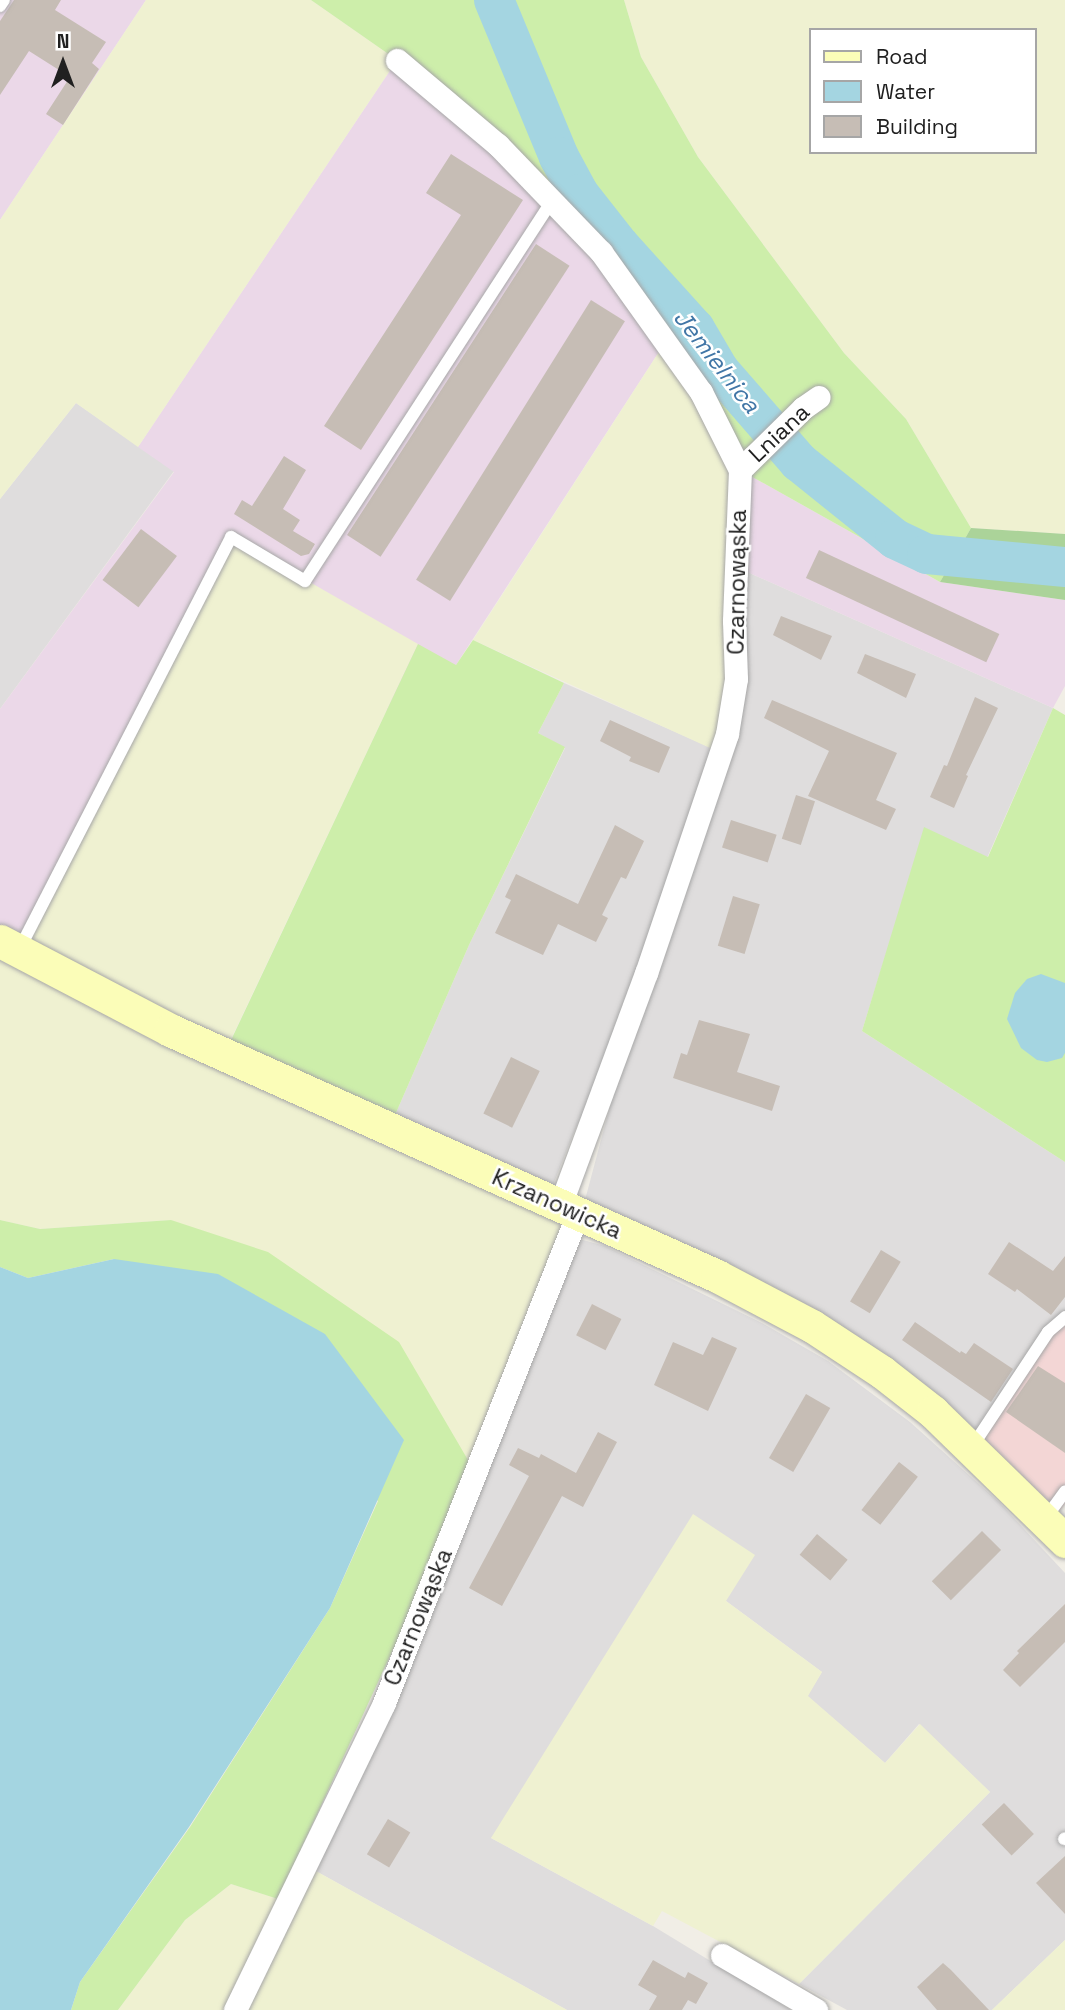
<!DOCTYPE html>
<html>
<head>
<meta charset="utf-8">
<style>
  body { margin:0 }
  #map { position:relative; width:1065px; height:2010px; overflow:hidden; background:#f1eee6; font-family:"Space Grotesk",sans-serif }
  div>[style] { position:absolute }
  .residential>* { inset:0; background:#dfdddd }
  .commercial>* { inset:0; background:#f3d6d5 }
  .industrial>* { inset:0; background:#ebd8e8 }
  .farmland>* { inset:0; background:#eff1d1 }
  .grass>* { inset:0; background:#cdeeaa }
  .forest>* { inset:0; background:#abd399 }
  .water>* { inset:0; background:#a4d5e1 }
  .river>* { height:40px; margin:-20px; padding:0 20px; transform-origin:20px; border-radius:20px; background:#a4d5e1 }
  .building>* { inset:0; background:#c6bdb5; transform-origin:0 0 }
  .roads { filter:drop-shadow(0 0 2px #a7a7a7) drop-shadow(0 0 2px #a7a7a7) }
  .lane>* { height:12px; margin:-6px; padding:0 6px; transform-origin:6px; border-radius:6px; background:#fff }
  .street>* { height:23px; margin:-11.5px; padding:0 11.5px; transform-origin:11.5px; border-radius:11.5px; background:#fff }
  .secondary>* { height:33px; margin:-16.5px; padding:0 16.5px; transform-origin:16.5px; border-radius:16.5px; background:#fbfdb8 }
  span { translate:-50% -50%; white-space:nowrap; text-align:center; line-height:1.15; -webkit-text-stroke:5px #fff; paint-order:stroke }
  .street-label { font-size:23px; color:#202020 }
  .water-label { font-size:24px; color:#4176a6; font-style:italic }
  .legend { position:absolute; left:809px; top:28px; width:228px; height:126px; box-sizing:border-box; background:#fff; border:2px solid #a6a6a6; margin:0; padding:9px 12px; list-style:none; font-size:21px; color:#202020 }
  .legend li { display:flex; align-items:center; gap:14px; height:35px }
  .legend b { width:35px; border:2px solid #a6a6a6 }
  .north { position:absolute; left:28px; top:28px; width:70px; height:70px; -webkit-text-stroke:5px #fff; paint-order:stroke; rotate:0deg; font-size:19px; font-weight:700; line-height:28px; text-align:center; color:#202020 }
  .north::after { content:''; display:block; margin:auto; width:24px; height:32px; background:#202020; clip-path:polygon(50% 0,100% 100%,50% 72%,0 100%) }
</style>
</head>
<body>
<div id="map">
  <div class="residential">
    <i style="clip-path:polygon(76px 403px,174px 471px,0 709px,0 499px)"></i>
    <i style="clip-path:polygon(736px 567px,1053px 708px,987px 858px,925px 828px,862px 1031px,1065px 1162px,1065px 1317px,972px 1447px,585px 1200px,644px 979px,572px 1137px,553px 1185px,389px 1129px,469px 945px,565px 748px,538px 733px,564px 683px,721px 752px)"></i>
    <i style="clip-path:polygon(579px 1239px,605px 1246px,762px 1323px,828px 1361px,910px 1422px,1000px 1503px,1065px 1573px,1065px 1940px,992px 2010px,847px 2010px,799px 1984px,990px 1792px,919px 1724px,885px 1763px,807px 1696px,822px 1672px,726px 1601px,491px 1838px,653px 1926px,791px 2010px,567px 2010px,314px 1870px)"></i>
  </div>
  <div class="commercial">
    <i style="clip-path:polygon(1065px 1317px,1065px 1504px,1049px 1524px,972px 1447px)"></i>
  </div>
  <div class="industrial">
    <i style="clip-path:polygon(0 0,146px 0,0 220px)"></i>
    <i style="clip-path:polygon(397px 60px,498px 145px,666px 341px,456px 665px,18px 952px,0 941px,0 709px,174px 472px,138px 447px)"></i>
    <i style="clip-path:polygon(740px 470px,940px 582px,1065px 600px,1065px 686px,1053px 708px,736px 567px)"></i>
  </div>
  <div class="farmland">
    <i style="clip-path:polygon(146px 0,311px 0,397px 60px,138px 447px,76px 403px,0 499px,0 220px)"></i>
    <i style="clip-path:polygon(evenodd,624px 0,1065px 0,1065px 534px,971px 528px,906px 419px,844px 353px,698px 157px,641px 57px,624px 0,811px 30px,1035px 30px,1035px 152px,811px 152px,811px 30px)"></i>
    <i style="clip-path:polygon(666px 341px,740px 470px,721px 753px,473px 640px)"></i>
    <i style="clip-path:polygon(231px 537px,418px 644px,224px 1054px,563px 1224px,475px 1472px,171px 1220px,40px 1229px,0 1220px,0 941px,18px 951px)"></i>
    <i style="clip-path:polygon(693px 1514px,755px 1555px,726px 1601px,822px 1672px,808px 1696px,885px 1763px,920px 1724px,990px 1792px,799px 1984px,662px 1911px,653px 1926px,491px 1838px)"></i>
    <i style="clip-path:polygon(314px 1870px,567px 2010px,118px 2010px,185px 1920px,231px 1884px,278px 1899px)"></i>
    <i style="clip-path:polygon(1065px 1940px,1065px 2010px,992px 2010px)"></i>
  </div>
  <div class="grass">
    <i style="clip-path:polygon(311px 0,624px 0,641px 57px,698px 157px,844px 353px,906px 419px,971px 528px,940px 582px,740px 470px,601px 252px,397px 60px)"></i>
    <i style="clip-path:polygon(473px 640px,564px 683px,538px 733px,565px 747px,469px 945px,389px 1129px,224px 1055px,418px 644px,456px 665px)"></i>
    <i style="clip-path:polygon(1053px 708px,1065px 715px,1065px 1162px,862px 1031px,924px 827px,988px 857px)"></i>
    <i style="clip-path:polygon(0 1220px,40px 1229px,171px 1220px,268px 1252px,399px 1342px,475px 1472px,278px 1899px,231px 1884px,185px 1920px,118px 2010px,71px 2010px,80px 1982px,190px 1827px,330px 1608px,378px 1501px,114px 1259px,28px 1278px,0 1267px)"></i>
  </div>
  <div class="forest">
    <i style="clip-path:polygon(971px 528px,1065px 534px,1065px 600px,940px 582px)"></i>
  </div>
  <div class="water">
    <i style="clip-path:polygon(1041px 974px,1065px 983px,1065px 1053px,1062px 1058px,1047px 1062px,1037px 1060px,1021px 1048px,1007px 1019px,1015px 993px,1027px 979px)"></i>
    <i style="clip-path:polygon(114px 1259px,218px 1274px,325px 1334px,404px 1440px,330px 1608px,189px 1827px,80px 1982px,71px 2010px,0 2010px,0 1267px,28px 1278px)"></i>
  </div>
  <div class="river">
    <i style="left:494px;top:0;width:170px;rotate:67.5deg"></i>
    <i style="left:559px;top:157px;width:42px;rotate:61.6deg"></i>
    <i style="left:579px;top:194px;width:65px;rotate:51.9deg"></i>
    <i style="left:619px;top:245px;width:113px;rotate:47.9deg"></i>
    <i style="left:695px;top:329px;width:48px;rotate:59.7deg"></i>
    <i style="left:719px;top:370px;width:122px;rotate:49deg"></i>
    <i style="left:799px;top:462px;width:123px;rotate:38.7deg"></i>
    <i style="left:895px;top:539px;width:35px;rotate:25deg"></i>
    <i style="left:927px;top:554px;width:139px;rotate:5.4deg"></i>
  </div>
  <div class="building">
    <i style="clip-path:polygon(14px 0,61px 0,55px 10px,106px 42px,92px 63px,99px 69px,63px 125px,46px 114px,70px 77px,29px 51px,0 95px,0 21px)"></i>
    <i style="clip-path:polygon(451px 154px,523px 200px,361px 450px,324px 426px,461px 215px,426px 193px)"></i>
    <i style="left:536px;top:244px;width:40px;height:347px;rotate:33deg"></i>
    <i style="left:591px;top:300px;width:40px;height:330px;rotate:32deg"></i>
    <i style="clip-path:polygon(284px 456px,306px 470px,283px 509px,300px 520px,293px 531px,315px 544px,309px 554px,301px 556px,234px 514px,242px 500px,252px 506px)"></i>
    <i style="left:141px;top:529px;width:45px;height:64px;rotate:37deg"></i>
    <i style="left:819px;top:550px;width:199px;height:31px;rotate:25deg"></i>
    <i style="clip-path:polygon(781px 616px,832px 636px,821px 660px,773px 635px)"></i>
    <i style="clip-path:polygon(865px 654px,916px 674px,906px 698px,857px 673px)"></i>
    <i style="clip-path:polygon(975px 697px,998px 708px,966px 775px,968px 776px,954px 808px,930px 797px,944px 765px,947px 766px)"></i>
    <i style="clip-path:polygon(772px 700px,897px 753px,876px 800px,896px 809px,886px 830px,808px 796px,829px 751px,764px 718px)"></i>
    <i style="clip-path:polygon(610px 720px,670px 747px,659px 773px,629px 761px,631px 757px,600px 741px)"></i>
    <i style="left:796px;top:795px;width:20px;height:46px;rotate:18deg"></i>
    <i style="left:731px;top:820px;width:48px;height:29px;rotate:18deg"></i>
    <i style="clip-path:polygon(615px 825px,644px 841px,626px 879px,621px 877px,602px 915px,608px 918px,596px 942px,558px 924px,543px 955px,495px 933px,511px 900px,505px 897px,516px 874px,578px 904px)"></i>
    <i style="left:733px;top:896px;width:28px;height:52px;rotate:17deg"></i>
    <i style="clip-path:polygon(699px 1020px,750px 1034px,737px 1072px,780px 1086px,772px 1111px,673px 1078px,681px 1053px,687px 1055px)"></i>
    <i style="left:511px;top:1057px;width:32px;height:63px;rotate:26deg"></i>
    <i style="clip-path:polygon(1009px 1242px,1053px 1271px,1065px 1256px,1065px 1297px,1051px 1315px,1017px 1289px,1015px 1292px,988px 1274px)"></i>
    <i style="left:881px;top:1250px;width:23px;height:60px;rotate:31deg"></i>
    <i style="left:592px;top:1304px;width:33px;height:35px;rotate:27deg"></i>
    <i style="clip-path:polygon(915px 1322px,960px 1353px,961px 1351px,966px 1354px,974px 1343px,1013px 1369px,991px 1402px,902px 1340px)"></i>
    <i style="clip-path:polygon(712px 1337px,737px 1348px,708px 1411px,654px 1385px,673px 1342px,703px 1355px)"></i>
    <i style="clip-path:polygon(1038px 1366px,1065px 1383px,1065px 1453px,1006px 1412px)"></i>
    <i style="left:806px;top:1394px;width:28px;height:74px;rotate:30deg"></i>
    <i style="clip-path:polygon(598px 1432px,617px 1442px,583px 1507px,562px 1496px,502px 1606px,469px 1588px,529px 1476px,509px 1465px,518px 1448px,539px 1458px,541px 1454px,576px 1473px)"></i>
    <i style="left:899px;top:1462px;width:24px;height:61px;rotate:38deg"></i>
    <i style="left:982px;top:1531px;width:27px;height:71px;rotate:45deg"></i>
    <i style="left:817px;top:1534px;width:40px;height:27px;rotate:40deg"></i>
    <i style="clip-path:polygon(1065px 1604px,1065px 1642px,1020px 1687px,1003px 1670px,1019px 1653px,1017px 1651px)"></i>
    <i style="left:1004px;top:1803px;width:43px;height:31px;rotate:46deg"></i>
    <i style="left:388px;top:1819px;width:26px;height:41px;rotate:31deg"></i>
    <i style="clip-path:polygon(1065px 1856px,1065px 1914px,1036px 1883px)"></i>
    <i style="clip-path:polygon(653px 1960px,685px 1978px,688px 1972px,708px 1983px,696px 2004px,688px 2000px,682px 2010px,649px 2010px,657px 1996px,638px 1985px)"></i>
    <i style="clip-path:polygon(943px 1963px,951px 1970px,989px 2010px,937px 2010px,917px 1987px)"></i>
  </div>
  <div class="roads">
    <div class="lane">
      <i style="left:0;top:6px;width:7px;rotate:-56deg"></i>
      <i style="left:20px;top:948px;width:462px;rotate:-62.8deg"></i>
      <i style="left:231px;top:537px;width:86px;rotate:30.7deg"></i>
      <i style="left:305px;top:581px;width:454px;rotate:-57deg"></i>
      <i style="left:972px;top:1447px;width:138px;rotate:-56.5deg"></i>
      <i style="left:1048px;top:1332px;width:23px;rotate:-41deg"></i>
      <i style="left:1045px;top:1519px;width:34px;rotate:-54deg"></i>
      <i style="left:1064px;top:1839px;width:1px;rotate:-45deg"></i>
    </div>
    <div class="street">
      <i style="left:397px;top:60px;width:132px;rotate:40.1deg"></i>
      <i style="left:498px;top:145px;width:149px;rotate:46.1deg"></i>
      <i style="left:601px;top:252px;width:172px;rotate:54.5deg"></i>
      <i style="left:701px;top:392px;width:87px;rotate:63.4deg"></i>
      <i style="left:740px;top:470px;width:151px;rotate:92.3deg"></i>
      <i style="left:734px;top:621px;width:58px;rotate:88deg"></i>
      <i style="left:736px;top:679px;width:56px;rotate:99.3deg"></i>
      <i style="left:727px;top:734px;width:252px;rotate:108.7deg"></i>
      <i style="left:646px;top:973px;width:247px;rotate:110.3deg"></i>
      <i style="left:740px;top:470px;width:88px;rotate:-44.5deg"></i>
      <i style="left:803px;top:408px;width:19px;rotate:-35deg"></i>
      <i style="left:722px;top:1955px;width:109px;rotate:30.3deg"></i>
      <i style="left:235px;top:2010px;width:341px;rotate:-64.1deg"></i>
      <i style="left:384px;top:1703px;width:527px;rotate:-68.4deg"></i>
    </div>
    <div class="secondary">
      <i style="left:0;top:941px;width:192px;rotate:27.6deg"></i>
      <i style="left:170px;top:1030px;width:600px;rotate:24.21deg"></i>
      <i style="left:717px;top:1276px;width:107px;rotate:27.8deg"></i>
      <i style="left:812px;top:1326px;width:84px;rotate:33.3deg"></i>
      <i style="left:882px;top:1372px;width:65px;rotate:38.1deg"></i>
      <i style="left:933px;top:1412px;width:185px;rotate:44.3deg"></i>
    </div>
  </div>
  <div class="street-label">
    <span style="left:779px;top:433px;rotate:-43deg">Lniana</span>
    <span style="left:737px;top:582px;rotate:-89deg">Czarnowąska</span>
    <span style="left:557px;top:1204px;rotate:24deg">Krzanowicka</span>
    <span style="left:418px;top:1617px;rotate:-68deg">Czarnowąska</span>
  </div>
  <div class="water-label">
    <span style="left:717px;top:361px;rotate:52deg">Jemielnica</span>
  </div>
  <ul class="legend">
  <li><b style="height:9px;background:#fbfdb8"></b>Road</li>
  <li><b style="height:19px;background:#a4d5e1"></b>Water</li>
  <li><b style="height:19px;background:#c6bdb5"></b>Building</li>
  </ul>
  <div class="north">N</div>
</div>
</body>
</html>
